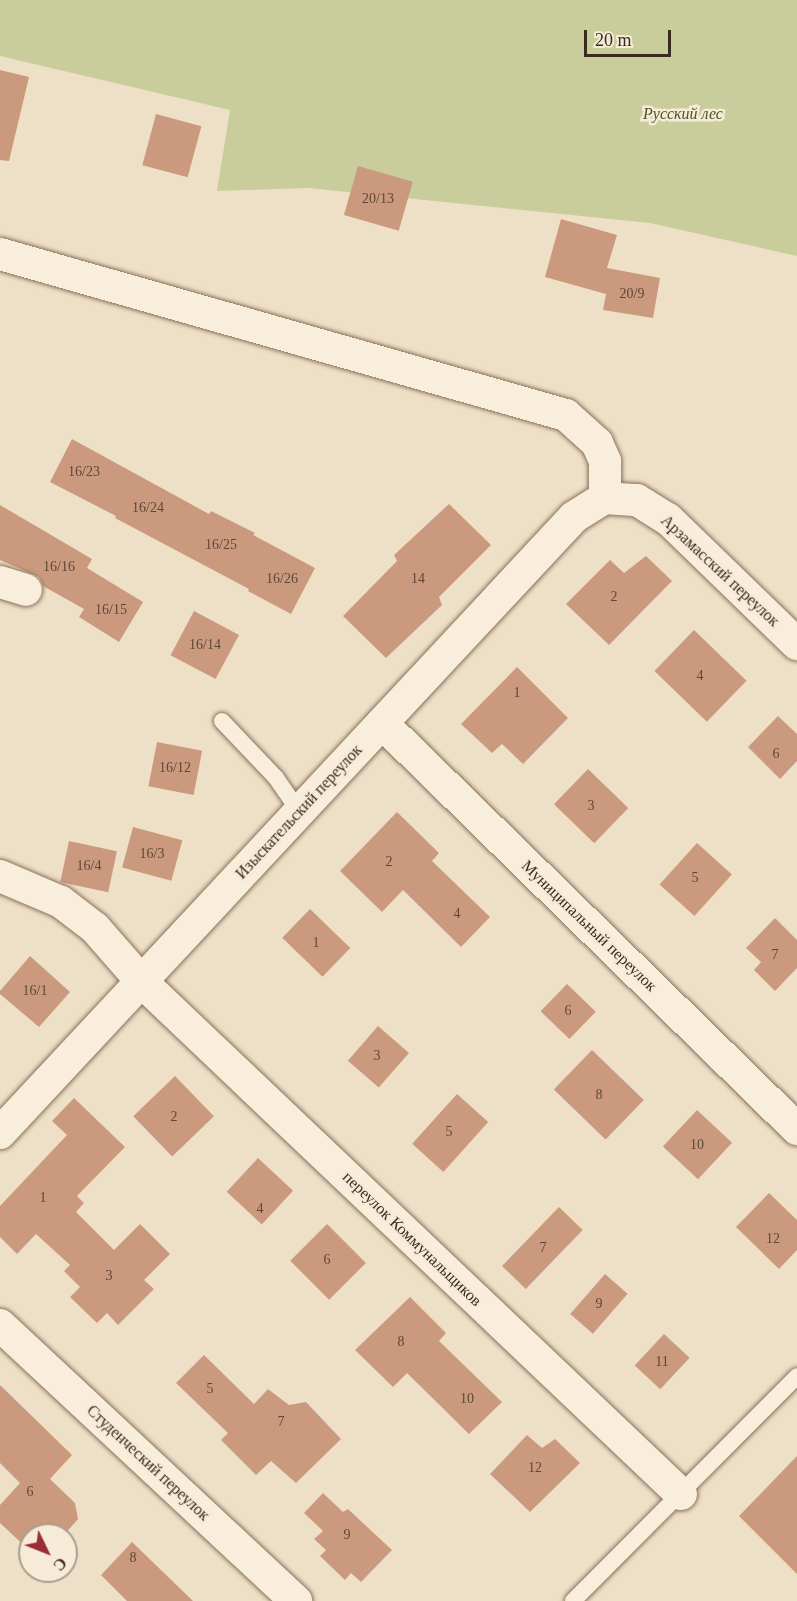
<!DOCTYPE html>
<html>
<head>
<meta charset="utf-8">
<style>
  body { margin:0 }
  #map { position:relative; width:797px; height:1601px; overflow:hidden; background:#eee0c7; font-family:"Times New Roman",serif }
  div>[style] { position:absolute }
  .green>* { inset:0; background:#c9cc9b }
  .building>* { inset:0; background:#cb9a7e; transform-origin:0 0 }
  .roads { filter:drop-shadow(0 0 2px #8a725d) drop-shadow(0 0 2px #8a725d) }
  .service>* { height:16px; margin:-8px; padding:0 8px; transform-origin:8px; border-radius:8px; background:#f9eedb }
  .minor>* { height:32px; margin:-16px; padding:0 16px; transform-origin:16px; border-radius:16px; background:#f9eedb }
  span { translate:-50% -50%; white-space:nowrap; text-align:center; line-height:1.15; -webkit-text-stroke:5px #f5ebd7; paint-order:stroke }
  .number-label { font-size:14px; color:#5e4738 }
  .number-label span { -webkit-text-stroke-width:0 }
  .park-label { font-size:16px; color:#4d5627; font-style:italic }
  .street-label { font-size:16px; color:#3a2b20 }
  .north { position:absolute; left:18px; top:1523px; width:60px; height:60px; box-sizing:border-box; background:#f5ebd7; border:2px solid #aa9e8e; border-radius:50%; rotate:133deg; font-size:16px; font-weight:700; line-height:24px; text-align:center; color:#3a2b20 }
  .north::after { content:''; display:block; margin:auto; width:21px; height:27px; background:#982d34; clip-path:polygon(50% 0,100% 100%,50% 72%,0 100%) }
  .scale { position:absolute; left:584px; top:30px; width:87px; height:27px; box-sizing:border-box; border:3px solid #3a2b20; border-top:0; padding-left:8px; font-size:18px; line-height:21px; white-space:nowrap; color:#3a2b20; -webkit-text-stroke:4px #f5ebd7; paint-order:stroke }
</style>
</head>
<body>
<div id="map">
  <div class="green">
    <i style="clip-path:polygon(0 0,797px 0,797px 256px,650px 223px,308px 188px,217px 191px,230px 110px,0 56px)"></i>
  </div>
  <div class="building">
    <i style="clip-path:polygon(0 70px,29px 77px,9px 161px,0 160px)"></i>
    <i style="left:156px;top:114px;width:47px;height:53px;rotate:15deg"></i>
    <i style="left:358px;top:166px;width:57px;height:51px;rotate:16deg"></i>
    <i style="clip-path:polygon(561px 219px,617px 235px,607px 268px,660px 278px,653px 318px,603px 310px,606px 294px,545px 277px)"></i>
    <i style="clip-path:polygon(72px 439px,209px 514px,211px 511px,255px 533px,253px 535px,315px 568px,291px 614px,248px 591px,249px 589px,115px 518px,116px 516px,50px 482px)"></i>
    <i style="clip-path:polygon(449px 504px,491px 545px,439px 597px,442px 605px,386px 658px,343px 616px,397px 561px,394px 555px)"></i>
    <i style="clip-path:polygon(0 505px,92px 559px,87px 568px,143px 602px,119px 642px,79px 617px,84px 609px,43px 586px,39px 577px,0 560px)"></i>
    <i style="clip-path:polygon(646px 556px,672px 581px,609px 645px,566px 604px,610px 560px,624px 573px)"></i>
    <i style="left:194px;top:611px;width:51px;height:50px;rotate:28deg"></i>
    <i style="left:694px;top:630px;width:73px;height:57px;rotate:44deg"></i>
    <i style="clip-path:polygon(517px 667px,568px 718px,523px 764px,502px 744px,492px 753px,461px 724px)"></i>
    <i style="clip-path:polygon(778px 716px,797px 734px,797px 761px,780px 779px,748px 747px)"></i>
    <i style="left:157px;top:742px;width:46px;height:45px;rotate:11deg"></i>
    <i style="left:588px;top:769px;width:56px;height:49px;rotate:44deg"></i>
    <i style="clip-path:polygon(397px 812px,439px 853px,432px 861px,490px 917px,461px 947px,403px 890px,382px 912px,340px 871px)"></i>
    <i style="left:133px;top:827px;width:51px;height:42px;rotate:15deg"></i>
    <i style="left:69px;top:841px;width:49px;height:42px;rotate:12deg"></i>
    <i style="left:697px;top:843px;width:47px;height:56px;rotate:42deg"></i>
    <i style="left:310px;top:909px;width:56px;height:40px;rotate:44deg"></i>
    <i style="clip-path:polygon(775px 918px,797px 940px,797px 968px,775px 991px,754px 970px,761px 962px,746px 948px)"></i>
    <i style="clip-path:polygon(30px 956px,70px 992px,39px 1027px,0 994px,0 991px)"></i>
    <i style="left:567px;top:984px;width:40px;height:38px;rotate:44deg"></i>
    <i style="left:378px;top:1026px;width:41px;height:46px;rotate:41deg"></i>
    <i style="left:592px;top:1050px;width:72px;height:55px;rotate:44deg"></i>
    <i style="left:175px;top:1076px;width:56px;height:58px;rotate:46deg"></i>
    <i style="left:457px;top:1094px;width:42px;height:67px;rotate:42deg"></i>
    <i style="clip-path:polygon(74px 1098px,125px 1147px,77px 1196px,84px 1203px,76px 1212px,114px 1250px,140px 1224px,170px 1254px,144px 1280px,154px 1289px,118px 1325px,107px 1313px,97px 1323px,70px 1297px,80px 1287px,64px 1271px,70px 1265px,36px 1234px,17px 1254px,0 1237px,0 1206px,67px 1135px,52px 1121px)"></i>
    <i style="left:697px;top:1110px;width:48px;height:50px;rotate:43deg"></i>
    <i style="left:258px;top:1158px;width:48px;height:46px;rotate:43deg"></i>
    <i style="clip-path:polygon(769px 1193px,797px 1220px,797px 1250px,779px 1269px,736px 1227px)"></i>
    <i style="left:559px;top:1207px;width:33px;height:82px;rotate:44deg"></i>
    <i style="left:327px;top:1224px;width:55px;height:52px;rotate:45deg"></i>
    <i style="left:605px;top:1274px;width:30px;height:53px;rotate:41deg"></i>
    <i style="clip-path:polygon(410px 1297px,446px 1333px,439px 1341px,502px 1402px,469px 1434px,407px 1373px,393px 1387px,355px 1350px)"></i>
    <i style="left:664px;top:1334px;width:35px;height:43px;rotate:43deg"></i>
    <i style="clip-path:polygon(204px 1355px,254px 1404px,268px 1389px,289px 1405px,306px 1402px,341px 1439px,296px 1483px,271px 1461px,256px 1475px,221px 1440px,228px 1433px,176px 1383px)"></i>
    <i style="clip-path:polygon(0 1385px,72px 1455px,50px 1479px,75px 1503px,78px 1519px,64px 1535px,30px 1535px,30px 1551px,0 1523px,0 1505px,20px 1483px,0 1463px)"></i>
    <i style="clip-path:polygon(527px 1435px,542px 1448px,555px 1439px,580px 1463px,530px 1512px,490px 1474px)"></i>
    <i style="clip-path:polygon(797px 1456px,797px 1574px,739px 1516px)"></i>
    <i style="clip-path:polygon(323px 1493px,343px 1512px,348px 1509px,392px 1550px,361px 1582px,351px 1573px,345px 1580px,320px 1556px,326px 1550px,314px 1539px,323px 1531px,304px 1513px)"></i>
    <i style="clip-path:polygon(132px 1542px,193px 1601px,127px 1601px,101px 1575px)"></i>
  </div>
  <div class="roads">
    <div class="service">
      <i style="left:222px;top:721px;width:79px;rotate:46.5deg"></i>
      <i style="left:276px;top:778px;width:40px;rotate:55.1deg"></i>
      <i style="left:573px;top:1601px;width:317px;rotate:-45.1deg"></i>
    </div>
    <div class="minor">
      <i style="left:0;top:254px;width:588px;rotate:15.88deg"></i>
      <i style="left:566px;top:415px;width:42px;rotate:42.1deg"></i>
      <i style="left:597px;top:443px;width:20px;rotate:66deg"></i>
      <i style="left:605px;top:461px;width:37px;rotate:90deg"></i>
      <i style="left:605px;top:498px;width:32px;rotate:4deg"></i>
      <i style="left:637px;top:500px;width:36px;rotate:32deg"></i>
      <i style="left:668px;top:519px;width:180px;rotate:44.1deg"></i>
      <i style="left:0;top:582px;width:27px;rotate:17deg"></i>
      <i style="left:382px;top:723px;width:581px;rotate:44.37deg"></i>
      <i style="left:0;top:876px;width:66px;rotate:23.1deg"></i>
      <i style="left:61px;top:902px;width:43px;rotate:37.4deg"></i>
      <i style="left:95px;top:928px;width:73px;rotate:48.9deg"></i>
      <i style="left:143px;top:983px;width:742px;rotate:43.53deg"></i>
      <i style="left:0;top:1133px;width:842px;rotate:-47.02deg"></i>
      <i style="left:574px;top:517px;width:36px;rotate:-32deg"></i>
      <i style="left:0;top:1325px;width:405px;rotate:43deg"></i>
    </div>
  </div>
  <div class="number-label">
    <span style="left:378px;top:199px">20/13</span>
    <span style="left:632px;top:294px">20/9</span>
    <span style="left:84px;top:472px">16/23</span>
    <span style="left:148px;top:508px">16/24</span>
    <span style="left:221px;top:545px">16/25</span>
    <span style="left:59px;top:567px">16/16</span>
    <span style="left:282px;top:579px">16/26</span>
    <span style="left:418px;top:579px">14</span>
    <span style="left:614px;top:597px">2</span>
    <span style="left:111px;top:610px">16/15</span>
    <span style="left:205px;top:645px">16/14</span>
    <span style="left:700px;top:676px">4</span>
    <span style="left:517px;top:693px">1</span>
    <span style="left:776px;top:754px">6</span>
    <span style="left:175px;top:768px">16/12</span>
    <span style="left:591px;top:806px">3</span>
    <span style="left:152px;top:854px">16/3</span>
    <span style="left:389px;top:862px">2</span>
    <span style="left:89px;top:866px">16/4</span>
    <span style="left:695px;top:878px">5</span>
    <span style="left:457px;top:914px">4</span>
    <span style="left:316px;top:943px">1</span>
    <span style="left:775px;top:955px">7</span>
    <span style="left:35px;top:991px">16/1</span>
    <span style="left:568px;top:1011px">6</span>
    <span style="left:377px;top:1056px">3</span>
    <span style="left:599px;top:1095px">8</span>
    <span style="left:174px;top:1117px">2</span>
    <span style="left:449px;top:1132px">5</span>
    <span style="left:697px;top:1145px">10</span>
    <span style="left:43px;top:1198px">1</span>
    <span style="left:260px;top:1209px">4</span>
    <span style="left:773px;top:1239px">12</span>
    <span style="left:543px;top:1248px">7</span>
    <span style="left:327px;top:1260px">6</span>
    <span style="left:109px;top:1276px">3</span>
    <span style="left:599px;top:1304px">9</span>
    <span style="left:401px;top:1342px">8</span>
    <span style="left:662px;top:1362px">11</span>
    <span style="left:210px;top:1389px">5</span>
    <span style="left:467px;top:1399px">10</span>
    <span style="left:281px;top:1422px">7</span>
    <span style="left:535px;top:1468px">12</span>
    <span style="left:30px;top:1492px">6</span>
    <span style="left:347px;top:1535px">9</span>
    <span style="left:133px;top:1558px">8</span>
  </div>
  <div class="park-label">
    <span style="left:683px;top:114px">Русский лес</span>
  </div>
  <div class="street-label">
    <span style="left:720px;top:571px;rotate:43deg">Арзамасский переулок</span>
    <span style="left:299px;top:812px;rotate:-47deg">Изыскательский переулок</span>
    <span style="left:589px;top:926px;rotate:44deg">Муниципальный переулок</span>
    <span style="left:412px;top:1239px;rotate:44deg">переулок Коммунальщиков</span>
    <span style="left:148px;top:1463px;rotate:43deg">Студенческий переулок</span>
  </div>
  <div class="north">С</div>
  <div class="scale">20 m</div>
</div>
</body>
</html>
